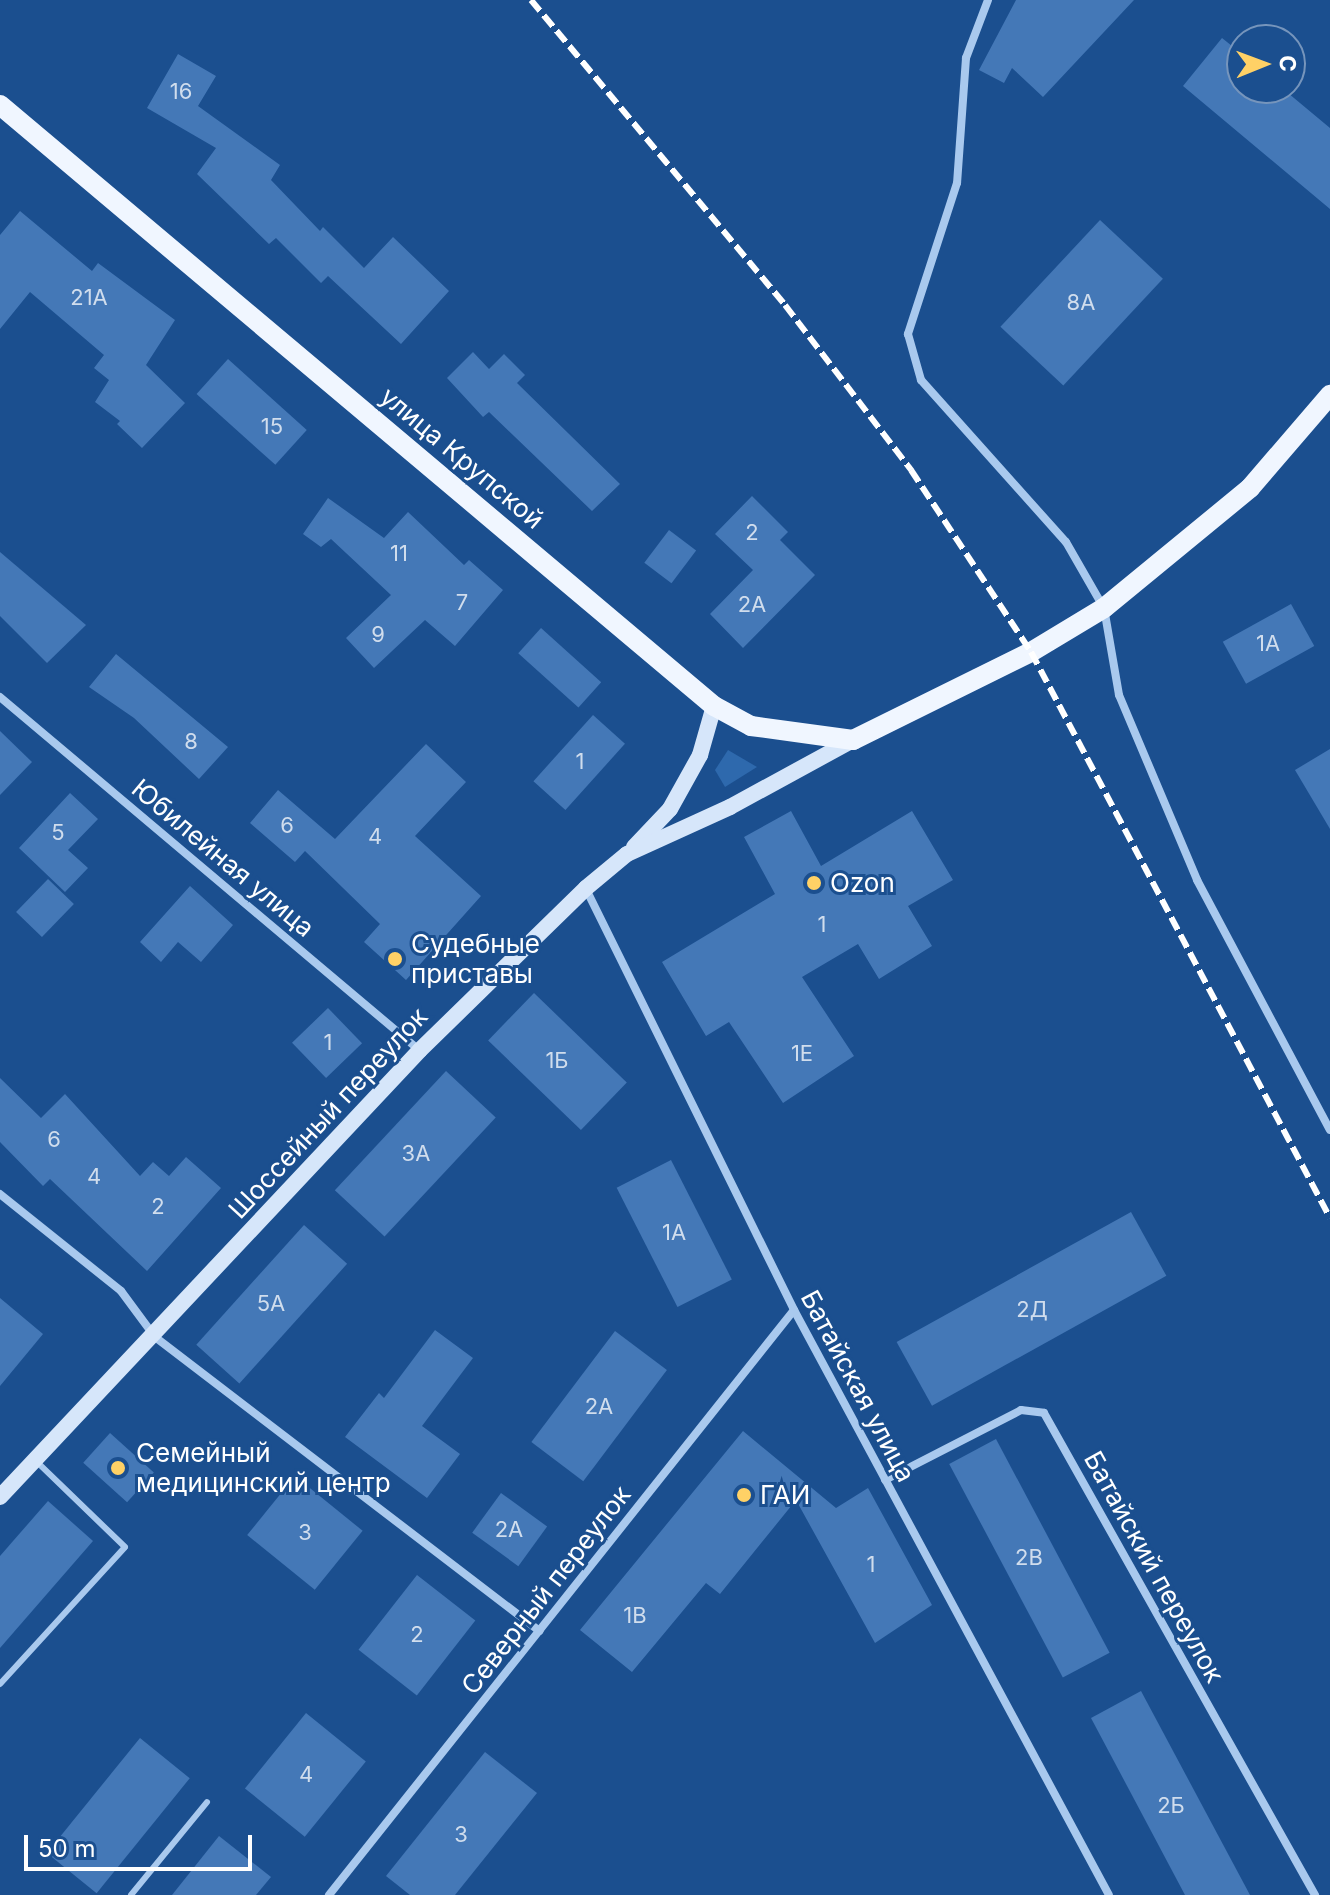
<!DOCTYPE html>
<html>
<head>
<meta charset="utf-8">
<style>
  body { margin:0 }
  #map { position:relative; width:1330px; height:1895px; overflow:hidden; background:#1b4f8f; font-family:Inter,sans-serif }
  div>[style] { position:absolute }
  .green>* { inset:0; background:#2e69ad }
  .building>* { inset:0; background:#4478b7; transform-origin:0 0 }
  .service>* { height:6px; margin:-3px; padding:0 3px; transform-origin:3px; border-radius:3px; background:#a9c9ee }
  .minor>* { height:8px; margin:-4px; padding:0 4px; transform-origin:4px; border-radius:4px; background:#a9c9ee }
  .secondary>* { height:16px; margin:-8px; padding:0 8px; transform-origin:8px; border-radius:8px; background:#d6e6fa }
  .primary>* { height:20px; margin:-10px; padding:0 10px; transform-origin:10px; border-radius:10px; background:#f0f6ff }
  .rail>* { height:6px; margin-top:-3px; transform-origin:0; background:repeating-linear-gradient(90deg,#fff 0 14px,transparent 0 20px) }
  .dots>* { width:22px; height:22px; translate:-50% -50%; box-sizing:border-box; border:4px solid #1b4f8f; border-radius:50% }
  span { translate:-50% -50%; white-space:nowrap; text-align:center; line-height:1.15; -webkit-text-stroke:6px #1b4f8f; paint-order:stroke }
  .number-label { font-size:22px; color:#d0dded }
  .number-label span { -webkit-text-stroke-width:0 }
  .street-label { font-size:26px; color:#fff }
  .poi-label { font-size:26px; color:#fff }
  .left { translate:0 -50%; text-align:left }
  .north { position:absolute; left:1226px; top:24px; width:80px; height:80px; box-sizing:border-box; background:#1b4f8f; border:2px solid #7695bc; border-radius:50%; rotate:89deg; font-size:22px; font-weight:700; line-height:32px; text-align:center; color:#fff }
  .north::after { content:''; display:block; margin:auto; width:28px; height:36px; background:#ffd166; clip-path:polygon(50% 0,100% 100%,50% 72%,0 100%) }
  .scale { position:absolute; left:24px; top:1835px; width:228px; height:36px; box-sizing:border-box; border:4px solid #fff; border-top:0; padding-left:10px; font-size:24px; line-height:28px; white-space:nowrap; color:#fff; -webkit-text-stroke:6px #1b4f8f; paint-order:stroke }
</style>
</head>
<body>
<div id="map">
  <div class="green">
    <i style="clip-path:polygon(728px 750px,757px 767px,725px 787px,715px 770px)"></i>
  </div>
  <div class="building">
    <i style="clip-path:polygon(1016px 0,1134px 0,1043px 97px,1012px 68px,1004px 83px,979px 70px)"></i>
    <i style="clip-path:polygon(1222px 38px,1242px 54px,1242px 88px,1282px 88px,1330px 128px,1330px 209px,1183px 86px)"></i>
    <i style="clip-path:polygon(178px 54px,216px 76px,198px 106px,280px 165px,271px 180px,320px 231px,323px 227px,364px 268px,393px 237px,449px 291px,401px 344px,328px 276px,321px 283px,276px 238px,269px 244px,197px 174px,216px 148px,147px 108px)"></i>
    <i style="clip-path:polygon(20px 211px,92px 271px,98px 263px,175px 320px,146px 365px,185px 403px,142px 448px,117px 424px,120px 421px,95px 402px,109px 380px,94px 368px,104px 355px,30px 292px,0 329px,0 235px)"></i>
    <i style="left:1100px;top:220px;width:86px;height:146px;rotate:43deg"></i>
    <i style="clip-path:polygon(473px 352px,489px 369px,504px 354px,525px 375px,517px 383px,620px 484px,592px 511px,489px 412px,483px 417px,447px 378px)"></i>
    <i style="left:228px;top:359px;width:106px;height:47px;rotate:42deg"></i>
    <i style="clip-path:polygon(752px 496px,788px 532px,780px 540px,815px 575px,743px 648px,710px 614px,753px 570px,715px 534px)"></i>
    <i style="clip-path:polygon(328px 498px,384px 538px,408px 512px,464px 565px,469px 560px,503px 590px,455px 646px,425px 620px,374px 668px,346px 638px,391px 595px,331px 539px,321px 547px,303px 534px)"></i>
    <i style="left:669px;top:530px;width:34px;height:41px;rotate:37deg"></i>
    <i style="clip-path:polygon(0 552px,86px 625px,47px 663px,0 616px)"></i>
    <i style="left:1291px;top:604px;width:48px;height:78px;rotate:61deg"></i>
    <i style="left:541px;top:628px;width:81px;height:34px;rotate:42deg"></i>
    <i style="clip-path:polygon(116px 654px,228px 747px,199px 779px,134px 718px,89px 687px)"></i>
    <i style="left:593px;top:715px;width:43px;height:89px;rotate:42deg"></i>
    <i style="clip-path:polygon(0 731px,32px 762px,0 795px)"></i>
    <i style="clip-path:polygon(426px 744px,466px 782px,415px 836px,481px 896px,406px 980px,364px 942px,380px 924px,305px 851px,295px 862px,250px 823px,278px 790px,335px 839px)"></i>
    <i style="clip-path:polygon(1330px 749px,1330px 829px,1295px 770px)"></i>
    <i style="clip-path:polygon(70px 793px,98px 819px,68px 850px,88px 868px,65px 892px,19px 848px)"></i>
    <i style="clip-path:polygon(791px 811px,821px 866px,912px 811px,953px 880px,908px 906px,932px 946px,879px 979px,858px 944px,802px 977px,854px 1056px,783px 1103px,729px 1022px,706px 1036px,662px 962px,775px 894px,744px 837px)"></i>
    <i style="left:48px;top:879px;width:36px;height:46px;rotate:44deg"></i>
    <i style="clip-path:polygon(190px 886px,233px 925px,201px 962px,178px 942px,161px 962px,140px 942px)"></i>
    <i style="left:534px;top:993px;width:129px;height:66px;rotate:44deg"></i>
    <i style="left:328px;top:1008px;width:49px;height:50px;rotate:46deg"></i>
    <i style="left:446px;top:1071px;width:68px;height:163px;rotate:43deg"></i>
    <i style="clip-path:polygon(0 1078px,41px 1118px,65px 1094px,140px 1176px,153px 1162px,169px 1176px,186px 1157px,221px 1188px,147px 1271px,50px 1179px,43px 1186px,0 1142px)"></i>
    <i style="left:671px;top:1160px;width:134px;height:61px;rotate:63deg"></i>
    <i style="left:1131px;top:1212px;width:73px;height:268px;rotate:61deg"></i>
    <i style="left:304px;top:1225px;width:58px;height:161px;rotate:42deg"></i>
    <i style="clip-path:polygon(0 1298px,43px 1334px,0 1386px)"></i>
    <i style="clip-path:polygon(435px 1330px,473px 1358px,422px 1426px,460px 1454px,427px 1498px,345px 1437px,379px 1393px,384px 1398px)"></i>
    <i style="left:615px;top:1331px;width:65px;height:139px;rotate:37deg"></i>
    <i style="clip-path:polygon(743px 1431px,836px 1508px,868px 1488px,932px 1605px,875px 1643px,796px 1500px,720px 1594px,706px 1583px,632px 1672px,580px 1630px)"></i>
    <i style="left:110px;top:1433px;width:59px;height:40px;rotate:42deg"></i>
    <i style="left:996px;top:1439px;width:242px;height:53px;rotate:62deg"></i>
    <i style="left:295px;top:1476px;width:87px;height:76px;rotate:39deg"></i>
    <i style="left:501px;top:1493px;width:57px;height:49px;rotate:36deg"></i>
    <i style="clip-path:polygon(48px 1501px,93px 1541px,0 1648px,0 1556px)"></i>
    <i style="left:417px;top:1575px;width:74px;height:95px;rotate:38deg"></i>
    <i style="clip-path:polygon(1141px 1691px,1250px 1895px,1185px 1895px,1091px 1718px)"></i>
    <i style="left:306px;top:1713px;width:77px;height:97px;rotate:39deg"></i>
    <i style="left:140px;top:1738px;width:64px;height:148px;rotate:39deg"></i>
    <i style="clip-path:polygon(485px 1752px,537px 1793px,455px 1895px,410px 1895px,386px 1876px)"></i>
    <i style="clip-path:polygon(219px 1836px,271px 1877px,256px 1895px,172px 1895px)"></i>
  </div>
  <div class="service">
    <i style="left:0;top:1684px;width:185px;rotate:-47.6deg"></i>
    <i style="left:125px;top:1547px;width:125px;rotate:-136deg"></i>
    <i style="left:131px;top:1895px;width:120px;rotate:-50.7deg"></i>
  </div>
  <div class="minor">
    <i style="left:988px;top:0;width:62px;rotate:110.8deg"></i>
    <i style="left:966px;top:58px;width:125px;rotate:94.1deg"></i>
    <i style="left:957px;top:183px;width:159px;rotate:108deg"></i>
    <i style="left:908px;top:334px;width:48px;rotate:74.2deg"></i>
    <i style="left:921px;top:380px;width:217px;rotate:48.2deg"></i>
    <i style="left:1066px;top:542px;width:76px;rotate:60.1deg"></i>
    <i style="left:1104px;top:608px;width:88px;rotate:80.2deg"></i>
    <i style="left:1119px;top:695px;width:201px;rotate:67.1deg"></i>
    <i style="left:1197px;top:880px;width:283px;rotate:62deg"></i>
    <i style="left:0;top:697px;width:548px;rotate:40.11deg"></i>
    <i style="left:586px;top:889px;width:470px;rotate:63.7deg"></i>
    <i style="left:794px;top:1310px;width:664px;rotate:61.7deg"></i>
    <i style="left:0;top:1194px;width:155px;rotate:38.7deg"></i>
    <i style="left:121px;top:1291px;width:57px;rotate:53.5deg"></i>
    <i style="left:155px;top:1337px;width:484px;rotate:37.4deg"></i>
    <i style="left:885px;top:1480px;width:153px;rotate:-27.2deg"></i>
    <i style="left:1021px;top:1410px;width:23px;rotate:7deg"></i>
    <i style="left:1044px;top:1413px;width:553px;rotate:60.65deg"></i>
    <i style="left:329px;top:1895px;width:747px;rotate:-51.52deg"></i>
  </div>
  <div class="secondary">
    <i style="left:634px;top:847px;width:52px;rotate:-46.5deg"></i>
    <i style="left:670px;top:809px;width:62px;rotate:-60.9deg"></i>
    <i style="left:700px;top:755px;width:51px;rotate:-74.1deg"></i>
    <i style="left:0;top:1497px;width:613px;rotate:-46.78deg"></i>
    <i style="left:420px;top:1050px;width:232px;rotate:-44.3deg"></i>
    <i style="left:586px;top:888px;width:53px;rotate:-39.7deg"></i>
    <i style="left:627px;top:854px;width:113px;rotate:-24.5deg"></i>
    <i style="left:730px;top:807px;width:140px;rotate:-28.6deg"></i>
  </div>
  <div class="primary">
    <i style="left:0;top:105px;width:933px;rotate:40.09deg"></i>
    <i style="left:714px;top:706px;width:42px;rotate:28.4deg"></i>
    <i style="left:751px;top:726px;width:103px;rotate:7.8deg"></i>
    <i style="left:853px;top:740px;width:199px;rotate:-26.3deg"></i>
    <i style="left:1031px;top:652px;width:85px;rotate:-31.1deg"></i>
    <i style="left:1104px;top:608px;width:189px;rotate:-39.4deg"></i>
    <i style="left:1250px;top:488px;width:123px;rotate:-49.3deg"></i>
  </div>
  <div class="rail">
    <i style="left:531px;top:0;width:397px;rotate:50.2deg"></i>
    <i style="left:785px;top:305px;width:208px;rotate:52.6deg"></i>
    <i style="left:911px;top:470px;width:218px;rotate:56.6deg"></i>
    <i style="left:1031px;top:652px;width:640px;rotate:62.15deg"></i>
  </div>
  <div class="dots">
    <i style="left:814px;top:883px;background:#ffd166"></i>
    <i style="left:395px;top:959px;background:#ffd166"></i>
    <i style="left:118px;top:1468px;background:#ffd166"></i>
    <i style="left:744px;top:1495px;background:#ffd166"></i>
  </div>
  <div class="number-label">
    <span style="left:181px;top:92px">16</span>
    <span style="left:89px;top:298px">21А</span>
    <span style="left:1081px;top:303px">8А</span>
    <span style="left:272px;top:427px">15</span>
    <span style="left:752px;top:533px">2</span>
    <span style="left:399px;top:554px">11</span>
    <span style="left:462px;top:603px">7</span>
    <span style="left:752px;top:605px">2А</span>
    <span style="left:378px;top:635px">9</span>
    <span style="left:1268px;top:644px">1А</span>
    <span style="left:191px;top:742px">8</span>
    <span style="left:580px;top:762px">1</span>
    <span style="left:287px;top:826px">6</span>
    <span style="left:58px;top:833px">5</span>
    <span style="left:375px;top:837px">4</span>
    <span style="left:822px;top:925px">1</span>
    <span style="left:328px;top:1043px">1</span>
    <span style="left:802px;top:1054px">1Е</span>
    <span style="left:557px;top:1061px">1Б</span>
    <span style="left:54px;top:1140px">6</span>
    <span style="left:416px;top:1154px">3А</span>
    <span style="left:94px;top:1177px">4</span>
    <span style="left:158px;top:1207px">2</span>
    <span style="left:674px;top:1233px">1А</span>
    <span style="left:271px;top:1304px">5А</span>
    <span style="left:1032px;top:1310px">2Д</span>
    <span style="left:599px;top:1407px">2А</span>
    <span style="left:509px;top:1530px">2А</span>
    <span style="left:305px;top:1533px">3</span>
    <span style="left:1029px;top:1558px">2В</span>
    <span style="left:871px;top:1565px">1</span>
    <span style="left:635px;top:1616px">1В</span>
    <span style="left:417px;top:1635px">2</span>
    <span style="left:306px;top:1775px">4</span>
    <span style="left:1171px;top:1806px">2Б</span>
    <span style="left:461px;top:1835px">3</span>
  </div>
  <div class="street-label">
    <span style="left:462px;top:458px;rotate:40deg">улица Крупской</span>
    <span style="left:223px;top:858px;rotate:40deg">Юбилейная улица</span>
    <span style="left:328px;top:1113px;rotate:-47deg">Шоссейный переулок</span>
    <span style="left:858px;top:1386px;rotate:62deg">Батайская улица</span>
    <span style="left:1154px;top:1567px;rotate:61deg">Батайский переулок</span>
    <span style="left:546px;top:1590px;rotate:-52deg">Северный переулок</span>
  </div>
  <div class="poi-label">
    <span class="left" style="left:830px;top:883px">Ozon</span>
    <span class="left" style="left:411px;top:959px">Судебные<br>приставы</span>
    <span class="left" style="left:136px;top:1468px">Семейный<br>медицинский центр</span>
    <span class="left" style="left:760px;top:1495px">ГАИ</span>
  </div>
  <div class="north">С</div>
  <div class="scale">50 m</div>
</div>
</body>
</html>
